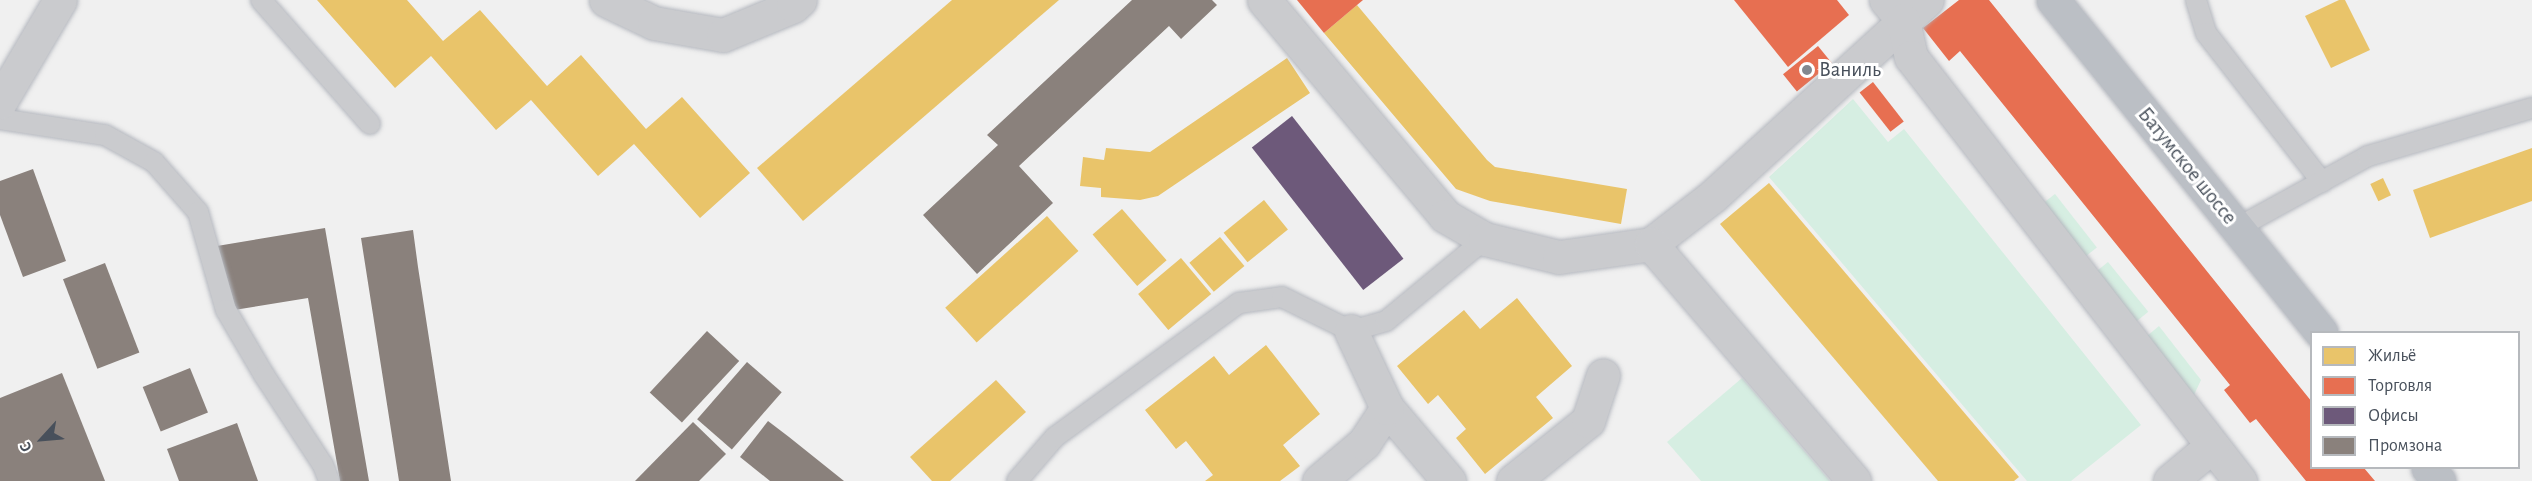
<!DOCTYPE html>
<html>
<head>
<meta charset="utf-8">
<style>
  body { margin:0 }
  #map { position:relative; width:2532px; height:481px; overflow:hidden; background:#f0f0f0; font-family:"Alegreya Sans",sans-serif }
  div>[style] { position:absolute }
  .green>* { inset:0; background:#d6eee2; transform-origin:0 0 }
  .homes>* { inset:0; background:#e9c46a; transform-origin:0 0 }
  .shops>* { inset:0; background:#e76f51; transform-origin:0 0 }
  .offices>* { inset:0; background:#6d597a; transform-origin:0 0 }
  .industry>* { inset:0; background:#8a817c; transform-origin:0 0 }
  .roads { filter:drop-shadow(0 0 2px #b5b8bf) drop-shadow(0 0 2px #b5b8bf) }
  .lane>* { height:20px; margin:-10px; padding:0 10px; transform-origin:10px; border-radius:10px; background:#cacbce }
  .street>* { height:33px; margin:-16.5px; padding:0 16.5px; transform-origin:16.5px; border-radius:16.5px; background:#cacbce }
  .highway>* { height:33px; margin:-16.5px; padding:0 16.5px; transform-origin:16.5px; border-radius:16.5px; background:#bbbfc5 }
  .dots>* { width:16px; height:16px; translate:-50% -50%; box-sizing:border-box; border:3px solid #fff; border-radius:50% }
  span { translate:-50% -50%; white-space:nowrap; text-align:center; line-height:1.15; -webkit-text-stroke:6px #fff; paint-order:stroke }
  .poi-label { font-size:21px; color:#48505b }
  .left { translate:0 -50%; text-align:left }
  .street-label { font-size:21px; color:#48505b }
  .legend { position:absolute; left:2310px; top:331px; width:210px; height:138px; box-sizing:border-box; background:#fff; border:2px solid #b6b9bd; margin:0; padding:8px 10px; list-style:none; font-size:18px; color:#48505b }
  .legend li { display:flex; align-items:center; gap:12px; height:30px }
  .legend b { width:30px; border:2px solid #b6b9bd }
  .north { position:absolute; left:12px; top:409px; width:60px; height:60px; -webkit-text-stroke:4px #fff; paint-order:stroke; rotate:244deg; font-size:16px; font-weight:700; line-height:24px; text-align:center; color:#48505b }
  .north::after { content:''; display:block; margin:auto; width:21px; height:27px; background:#48505b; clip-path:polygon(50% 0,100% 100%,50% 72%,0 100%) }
</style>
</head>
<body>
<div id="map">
  <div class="green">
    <i style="clip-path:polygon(1853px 99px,1888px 142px,1904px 129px,2141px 425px,2071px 481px,2027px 481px,1769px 177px)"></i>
    <i style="left:2055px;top:194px;width:68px;height:14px;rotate:52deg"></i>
    <i style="left:2108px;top:262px;width:64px;height:15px;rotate:51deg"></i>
    <i style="clip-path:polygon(2159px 326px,2201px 380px,2194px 395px,2147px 336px)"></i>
    <i style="clip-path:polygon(1742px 378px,1830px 481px,1701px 481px,1667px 442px)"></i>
  </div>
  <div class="homes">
    <i style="clip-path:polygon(317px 0,407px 0,443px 41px,480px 10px,547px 86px,581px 55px,646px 129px,682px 97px,750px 173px,700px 218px,634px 144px,598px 176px,531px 100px,496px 130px,431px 56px,395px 88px)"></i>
    <i style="clip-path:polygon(952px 0,1059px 0,803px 221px,757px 168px)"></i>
    <i style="clip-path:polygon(2339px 0,2345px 0,2370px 50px,2331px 68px,2305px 16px)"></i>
    <i style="clip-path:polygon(1357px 5px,1487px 160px,1495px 167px,1627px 189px,1621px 224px,1490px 201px,1456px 189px,1324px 33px)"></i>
    <i style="clip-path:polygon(1287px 58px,1310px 93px,1158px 196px,1140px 200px,1101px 197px,1101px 188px,1080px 186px,1083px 157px,1104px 160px,1106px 148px,1150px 152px)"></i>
    <i style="clip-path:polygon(2532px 148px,2532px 201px,2430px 238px,2413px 190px)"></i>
    <i style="left:2383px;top:178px;width:19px;height:14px;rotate:65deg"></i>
    <i style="clip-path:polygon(1769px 183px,2019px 477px,2014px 481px,1938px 481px,1720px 224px)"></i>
    <i style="left:1264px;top:200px;width:38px;height:52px;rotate:51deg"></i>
    <i style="left:1122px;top:209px;width:68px;height:39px;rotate:49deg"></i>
    <i style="left:1047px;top:216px;width:47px;height:137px;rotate:48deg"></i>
    <i style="left:1220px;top:237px;width:38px;height:40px;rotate:50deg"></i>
    <i style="left:1181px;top:258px;width:47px;height:56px;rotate:50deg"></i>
    <i style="clip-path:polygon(1517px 298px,1572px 366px,1536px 397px,1553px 418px,1485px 474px,1456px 438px,1466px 429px,1438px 395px,1428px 404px,1397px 366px,1464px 310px,1480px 329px)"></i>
    <i style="clip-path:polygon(1266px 345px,1320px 414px,1283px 445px,1300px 466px,1280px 481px,1205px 481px,1213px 475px,1186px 441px,1176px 449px,1145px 410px,1214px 356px,1229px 375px)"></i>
    <i style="clip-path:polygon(996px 380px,1026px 412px,950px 481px,932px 481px,910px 457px)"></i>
  </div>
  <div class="shops">
    <i style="clip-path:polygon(1297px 0,1363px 0,1324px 33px)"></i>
    <i style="clip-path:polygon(1734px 0,1837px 0,1849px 15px,1788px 67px)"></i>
    <i style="clip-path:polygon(1959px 0,1989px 0,2312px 402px,2312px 468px,2364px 468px,2375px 481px,2306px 481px,2256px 419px,2250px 423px,2224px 390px,2230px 385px,1960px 51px,1949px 61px,1923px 28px)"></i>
    <i style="left:1818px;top:46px;width:22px;height:45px;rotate:51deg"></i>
    <i style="left:1873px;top:82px;width:50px;height:17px;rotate:52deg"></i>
  </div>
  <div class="offices">
    <i style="left:1292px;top:116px;width:181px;height:51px;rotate:52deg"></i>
  </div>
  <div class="industry">
    <i style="clip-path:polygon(1132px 0,1212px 0,1217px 5px,1181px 39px,1169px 26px,1019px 166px,1053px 203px,977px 274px,923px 215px,998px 145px,987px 135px)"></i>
    <i style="clip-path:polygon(33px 169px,66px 261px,23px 277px,0 215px,0 181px)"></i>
    <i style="clip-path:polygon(325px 228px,369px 481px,340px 481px,308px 298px,228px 311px,217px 246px)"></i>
    <i style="clip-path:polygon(413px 230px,418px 267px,451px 481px,399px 481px,361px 238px)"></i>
    <i style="left:105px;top:263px;width:96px;height:45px;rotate:69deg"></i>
    <i style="left:707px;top:331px;width:44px;height:84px;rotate:43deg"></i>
    <i style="left:747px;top:362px;width:46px;height:76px;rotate:41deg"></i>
    <i style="left:190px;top:368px;width:48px;height:51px;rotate:68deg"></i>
    <i style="clip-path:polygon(62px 373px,105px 481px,0 481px,0 398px)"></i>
    <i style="clip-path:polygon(768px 421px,789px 437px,844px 481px,770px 481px,740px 457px)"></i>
    <i style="clip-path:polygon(693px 422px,726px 454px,699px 481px,635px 481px)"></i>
    <i style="clip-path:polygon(237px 423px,258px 481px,179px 481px,167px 449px)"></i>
  </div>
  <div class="roads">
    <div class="lane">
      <i style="left:261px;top:0;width:165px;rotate:48.7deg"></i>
      <i style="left:2196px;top:0;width:34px;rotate:73deg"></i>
      <i style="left:2206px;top:33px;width:189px;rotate:52.1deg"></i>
      <i style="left:0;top:119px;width:106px;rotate:8.7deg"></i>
      <i style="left:105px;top:135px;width:56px;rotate:28.9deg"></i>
      <i style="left:154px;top:162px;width:67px;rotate:48.7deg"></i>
      <i style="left:198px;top:212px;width:102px;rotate:74.1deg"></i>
      <i style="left:226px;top:310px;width:75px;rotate:59.7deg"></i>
      <i style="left:264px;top:375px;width:108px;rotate:56.8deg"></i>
      <i style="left:323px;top:465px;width:17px;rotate:69deg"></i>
      <i style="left:2237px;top:228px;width:149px;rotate:-28.8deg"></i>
      <i style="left:2368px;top:156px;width:171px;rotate:-16.3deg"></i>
      <i style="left:1017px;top:481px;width:58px;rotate:-49.2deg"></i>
      <i style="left:1055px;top:437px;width:228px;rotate:-36.1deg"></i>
      <i style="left:1239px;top:303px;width:43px;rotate:-7.9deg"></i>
      <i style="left:1282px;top:297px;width:77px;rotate:26.2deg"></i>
      <i style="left:1351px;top:331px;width:36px;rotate:-16deg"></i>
      <i style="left:1386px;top:321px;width:129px;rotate:-39.6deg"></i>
    </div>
    <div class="street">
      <i style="left:606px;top:0;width:53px;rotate:25.6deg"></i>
      <i style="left:654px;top:23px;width:70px;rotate:9.9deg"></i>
      <i style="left:723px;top:35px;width:76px;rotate:-22.5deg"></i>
      <i style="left:793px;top:6px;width:9px;rotate:-41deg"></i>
      <i style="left:1264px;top:0;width:282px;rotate:50deg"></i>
      <i style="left:1445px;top:216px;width:46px;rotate:29.9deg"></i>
      <i style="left:1485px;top:239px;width:76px;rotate:13.7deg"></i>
      <i style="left:1559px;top:257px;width:93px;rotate:-8deg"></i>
      <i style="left:1651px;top:244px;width:78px;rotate:-37.7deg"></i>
      <i style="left:1713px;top:196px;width:290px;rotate:-42.5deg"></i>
      <i style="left:1886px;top:0;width:26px;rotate:50deg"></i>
      <i style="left:1903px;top:20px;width:38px;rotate:78deg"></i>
      <i style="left:1911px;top:57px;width:537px;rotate:52.19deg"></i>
      <i style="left:0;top:102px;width:118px;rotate:-59.5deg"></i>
      <i style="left:1651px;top:244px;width:312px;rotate:49.4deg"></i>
      <i style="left:1387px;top:408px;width:96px;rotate:49.7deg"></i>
      <i style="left:1319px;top:481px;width:59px;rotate:-40.2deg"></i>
      <i style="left:1364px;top:443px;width:42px;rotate:-56.7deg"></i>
      <i style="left:1387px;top:408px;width:85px;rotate:-115.1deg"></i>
      <i style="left:1513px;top:481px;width:96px;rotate:-38.7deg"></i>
      <i style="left:1588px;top:421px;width:48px;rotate:-71.9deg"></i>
      <i style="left:2170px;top:481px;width:55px;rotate:-39.8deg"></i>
    </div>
    <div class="highway">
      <i style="left:2053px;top:0;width:427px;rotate:51.1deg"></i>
      <i style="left:2428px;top:468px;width:17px;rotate:50deg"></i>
    </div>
  </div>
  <div class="dots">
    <i style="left:1807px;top:70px;background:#83888f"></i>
  </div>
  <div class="poi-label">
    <span class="left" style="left:1819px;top:70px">Ваниль</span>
  </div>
  <div class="street-label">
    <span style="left:2187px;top:166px;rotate:51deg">Батумское шоссе</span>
  </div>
  <ul class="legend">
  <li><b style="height:16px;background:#e9c46a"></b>Жильё</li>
  <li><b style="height:16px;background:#e76f51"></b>Торговля</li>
  <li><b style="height:16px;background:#6d597a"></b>Офисы</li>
  <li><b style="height:16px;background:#8a817c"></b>Промзона</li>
  </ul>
  <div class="north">С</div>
</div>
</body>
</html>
